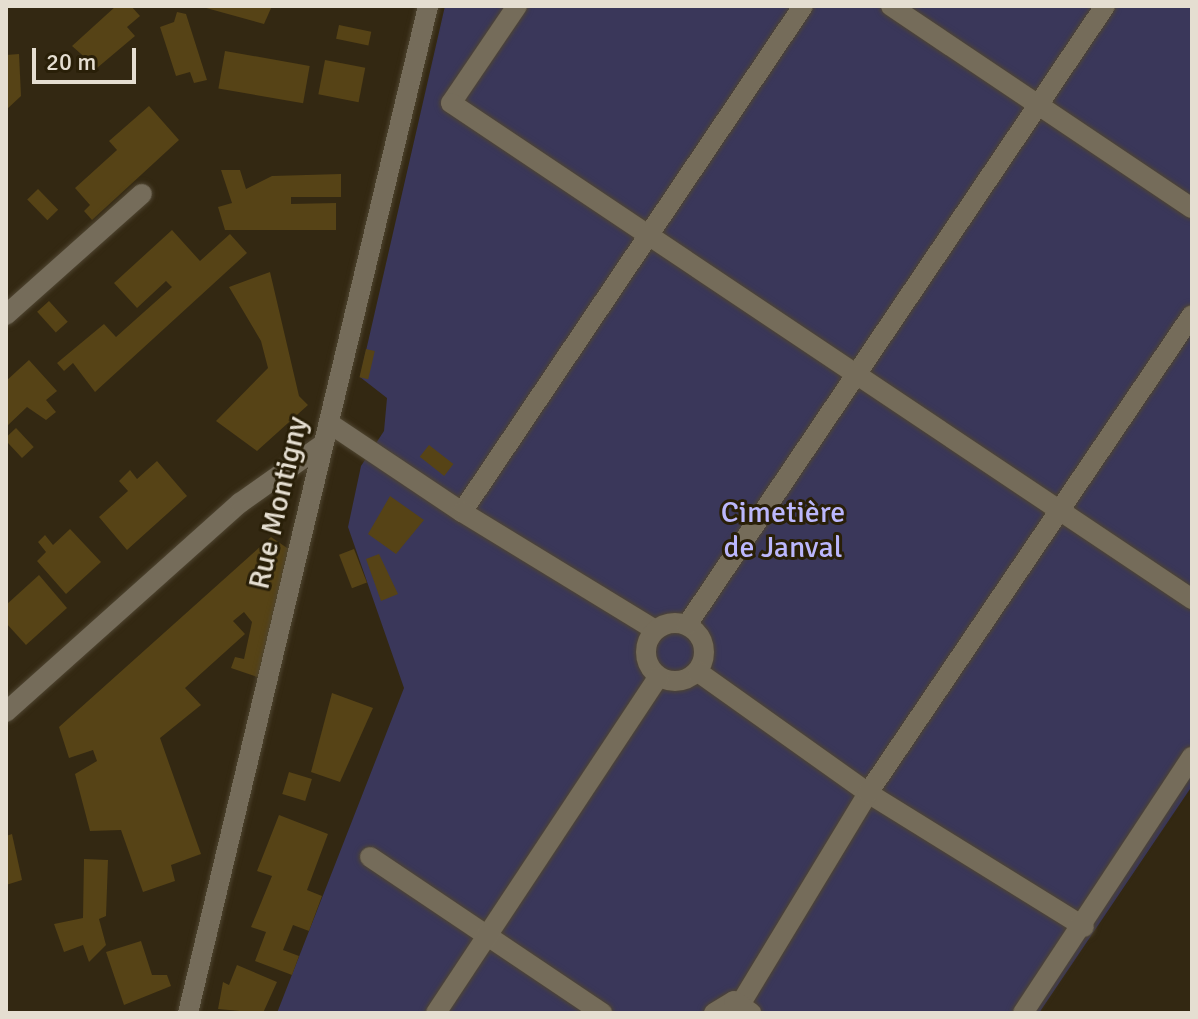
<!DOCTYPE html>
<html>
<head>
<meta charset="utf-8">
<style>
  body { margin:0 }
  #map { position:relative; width:1198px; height:1019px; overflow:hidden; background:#332812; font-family:Signika,sans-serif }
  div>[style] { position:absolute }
  .green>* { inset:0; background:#3a375a }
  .building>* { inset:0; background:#564316; transform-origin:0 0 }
  .roads { filter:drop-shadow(0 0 2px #4f4531) drop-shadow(0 0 2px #4f4531) }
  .minor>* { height:20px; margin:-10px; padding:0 10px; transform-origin:10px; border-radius:10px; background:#756c5a }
  .minor>.ring { margin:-10px; padding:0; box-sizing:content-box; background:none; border:20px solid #756c5a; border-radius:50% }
  span { translate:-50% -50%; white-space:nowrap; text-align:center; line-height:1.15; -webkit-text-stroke:6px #291f08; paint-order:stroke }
  .street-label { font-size:30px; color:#e5ded1 }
  .park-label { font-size:30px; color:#bbb7fc }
  .frame { position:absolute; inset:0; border:8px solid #e5ded1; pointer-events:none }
  .scale { position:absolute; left:32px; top:48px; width:104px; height:36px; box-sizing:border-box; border:4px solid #e5ded1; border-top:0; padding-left:10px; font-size:24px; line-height:28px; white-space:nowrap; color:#e5ded1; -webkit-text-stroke:6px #291f08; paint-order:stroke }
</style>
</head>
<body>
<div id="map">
  <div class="green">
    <i style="clip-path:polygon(445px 6px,1192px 6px,1192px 786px,1039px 1013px,277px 1013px,404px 688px,348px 527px,361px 466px,384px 431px,387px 398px,360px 377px)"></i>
  </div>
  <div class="building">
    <i style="clip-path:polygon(116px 6px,131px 6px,140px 16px,127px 27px,135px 36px,97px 68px,72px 46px)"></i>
    <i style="clip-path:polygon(199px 6px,272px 6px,264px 24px)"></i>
    <i style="clip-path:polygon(177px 12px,186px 14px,207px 80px,194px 83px,190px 72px,176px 76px,160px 27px,174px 22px)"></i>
    <i style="left:339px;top:25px;width:33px;height:14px;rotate:12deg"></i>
    <i style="left:225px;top:51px;width:86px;height:38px;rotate:10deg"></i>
    <i style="clip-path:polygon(19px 54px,21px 96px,6px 110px,6px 55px)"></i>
    <i style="left:325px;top:60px;width:41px;height:35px;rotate:11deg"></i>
    <i style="clip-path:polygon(149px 106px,179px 140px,92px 220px,84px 211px,90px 205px,75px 188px,117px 150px,109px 141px)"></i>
    <i style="clip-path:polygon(221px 170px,240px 170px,246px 189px,272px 176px,341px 174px,341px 197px,291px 197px,291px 204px,336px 203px,336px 230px,225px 230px,218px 207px,232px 203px)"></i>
    <i style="left:38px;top:189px;width:29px;height:15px;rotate:46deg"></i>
    <i style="clip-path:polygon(172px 230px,200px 261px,230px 234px,247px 253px,95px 392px,73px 363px,64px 371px,57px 363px,104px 324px,116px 337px,172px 287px,166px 281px,137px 308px,114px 283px)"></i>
    <i style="clip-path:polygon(270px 272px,299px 396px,308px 405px,257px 451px,216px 421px,268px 368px,261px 341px,229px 287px)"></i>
    <i style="left:49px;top:301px;width:28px;height:16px;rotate:48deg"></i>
    <i style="left:366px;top:349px;width:9px;height:29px;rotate:13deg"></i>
    <i style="clip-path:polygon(29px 360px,57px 391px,46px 400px,56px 412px,46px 420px,27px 407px,6px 427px,6px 381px)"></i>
    <i style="left:16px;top:428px;width:26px;height:16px;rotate:47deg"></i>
    <i style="left:429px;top:445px;width:31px;height:15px;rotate:38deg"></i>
    <i style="clip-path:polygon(157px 461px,187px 496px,127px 550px,99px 517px,128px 491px,119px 481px,130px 470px,137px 479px)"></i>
    <i style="clip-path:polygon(390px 496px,424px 520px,396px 554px,368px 534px)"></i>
    <i style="clip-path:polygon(70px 529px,101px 562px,66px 594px,37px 561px,46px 552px,38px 542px,45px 535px,53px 545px)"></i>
    <i style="clip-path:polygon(271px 537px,290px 550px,260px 678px,231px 668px,235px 657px,244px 659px,252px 622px,244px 612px,233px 621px,245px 634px,185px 688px,201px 705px,160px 738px,201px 854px,171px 865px,175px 881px,143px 892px,121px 830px,90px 831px,75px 774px,97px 761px,93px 750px,69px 758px,59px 727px)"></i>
    <i style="left:354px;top:549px;width:36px;height:16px;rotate:69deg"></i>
    <i style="clip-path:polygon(379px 554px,398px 594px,381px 601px,366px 559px)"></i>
    <i style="clip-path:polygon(39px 575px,67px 608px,26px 645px,6px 623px,6px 605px)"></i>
    <i style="clip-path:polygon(332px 693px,373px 708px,340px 782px,311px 772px)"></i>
    <i style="left:289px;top:772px;width:24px;height:23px;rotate:17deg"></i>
    <i style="clip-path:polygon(279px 815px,328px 834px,307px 890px,322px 896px,309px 931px,293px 925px,283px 950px,299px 956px,292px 975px,255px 961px,266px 932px,251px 927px,272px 876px,257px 871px)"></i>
    <i style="clip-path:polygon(12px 834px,22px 880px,6px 885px,6px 836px)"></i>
    <i style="clip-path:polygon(84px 859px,108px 860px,106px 916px,99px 919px,106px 945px,89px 962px,83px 945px,64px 952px,54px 924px,83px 918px)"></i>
    <i style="clip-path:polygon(141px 941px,152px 975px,167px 975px,171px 986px,124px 1005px,106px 952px)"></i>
    <i style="clip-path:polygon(237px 965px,277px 982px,263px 1013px,218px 1009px,223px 982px,229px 985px)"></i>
  </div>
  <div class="roads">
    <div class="minor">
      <i style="left:517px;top:6px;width:117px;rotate:124.2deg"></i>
      <i style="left:451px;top:103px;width:892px;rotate:33.8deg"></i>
      <i style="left:891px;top:6px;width:362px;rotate:33.9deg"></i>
      <i style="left:6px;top:315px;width:182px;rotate:-41.7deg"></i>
      <i style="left:329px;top:423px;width:160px;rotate:33.8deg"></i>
      <i style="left:462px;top:512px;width:610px;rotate:-56.02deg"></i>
      <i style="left:462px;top:512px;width:226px;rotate:31.4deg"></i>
      <i class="ring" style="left:646px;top:623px;width:38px;height:38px"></i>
      <i style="left:687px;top:625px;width:747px;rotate:-55.97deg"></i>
      <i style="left:698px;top:672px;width:209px;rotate:35.4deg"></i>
      <i style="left:868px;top:793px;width:254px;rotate:31.8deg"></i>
      <i style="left:6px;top:712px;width:314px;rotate:-41.8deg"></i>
      <i style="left:240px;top:503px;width:100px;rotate:-35.3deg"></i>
      <i style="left:370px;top:857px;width:280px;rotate:33.9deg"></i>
      <i style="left:741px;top:1003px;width:245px;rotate:-58.8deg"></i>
      <i style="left:868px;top:793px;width:577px;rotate:-55.87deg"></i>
      <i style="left:188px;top:1013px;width:1035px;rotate:-76.59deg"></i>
      <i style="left:436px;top:1013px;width:403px;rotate:-56.5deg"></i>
      <i style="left:714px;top:1013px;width:23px;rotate:-31deg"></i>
      <i style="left:734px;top:1001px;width:21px;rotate:35deg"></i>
      <i style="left:1023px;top:1013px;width:307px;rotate:-56.6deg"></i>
    </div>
  </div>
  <div class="street-label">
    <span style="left:279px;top:503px;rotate:-77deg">Rue Montigny</span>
  </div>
  <div class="park-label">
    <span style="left:783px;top:530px">Cimetière<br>de Janval</span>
  </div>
  <div class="frame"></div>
  <div class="scale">20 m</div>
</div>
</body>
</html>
